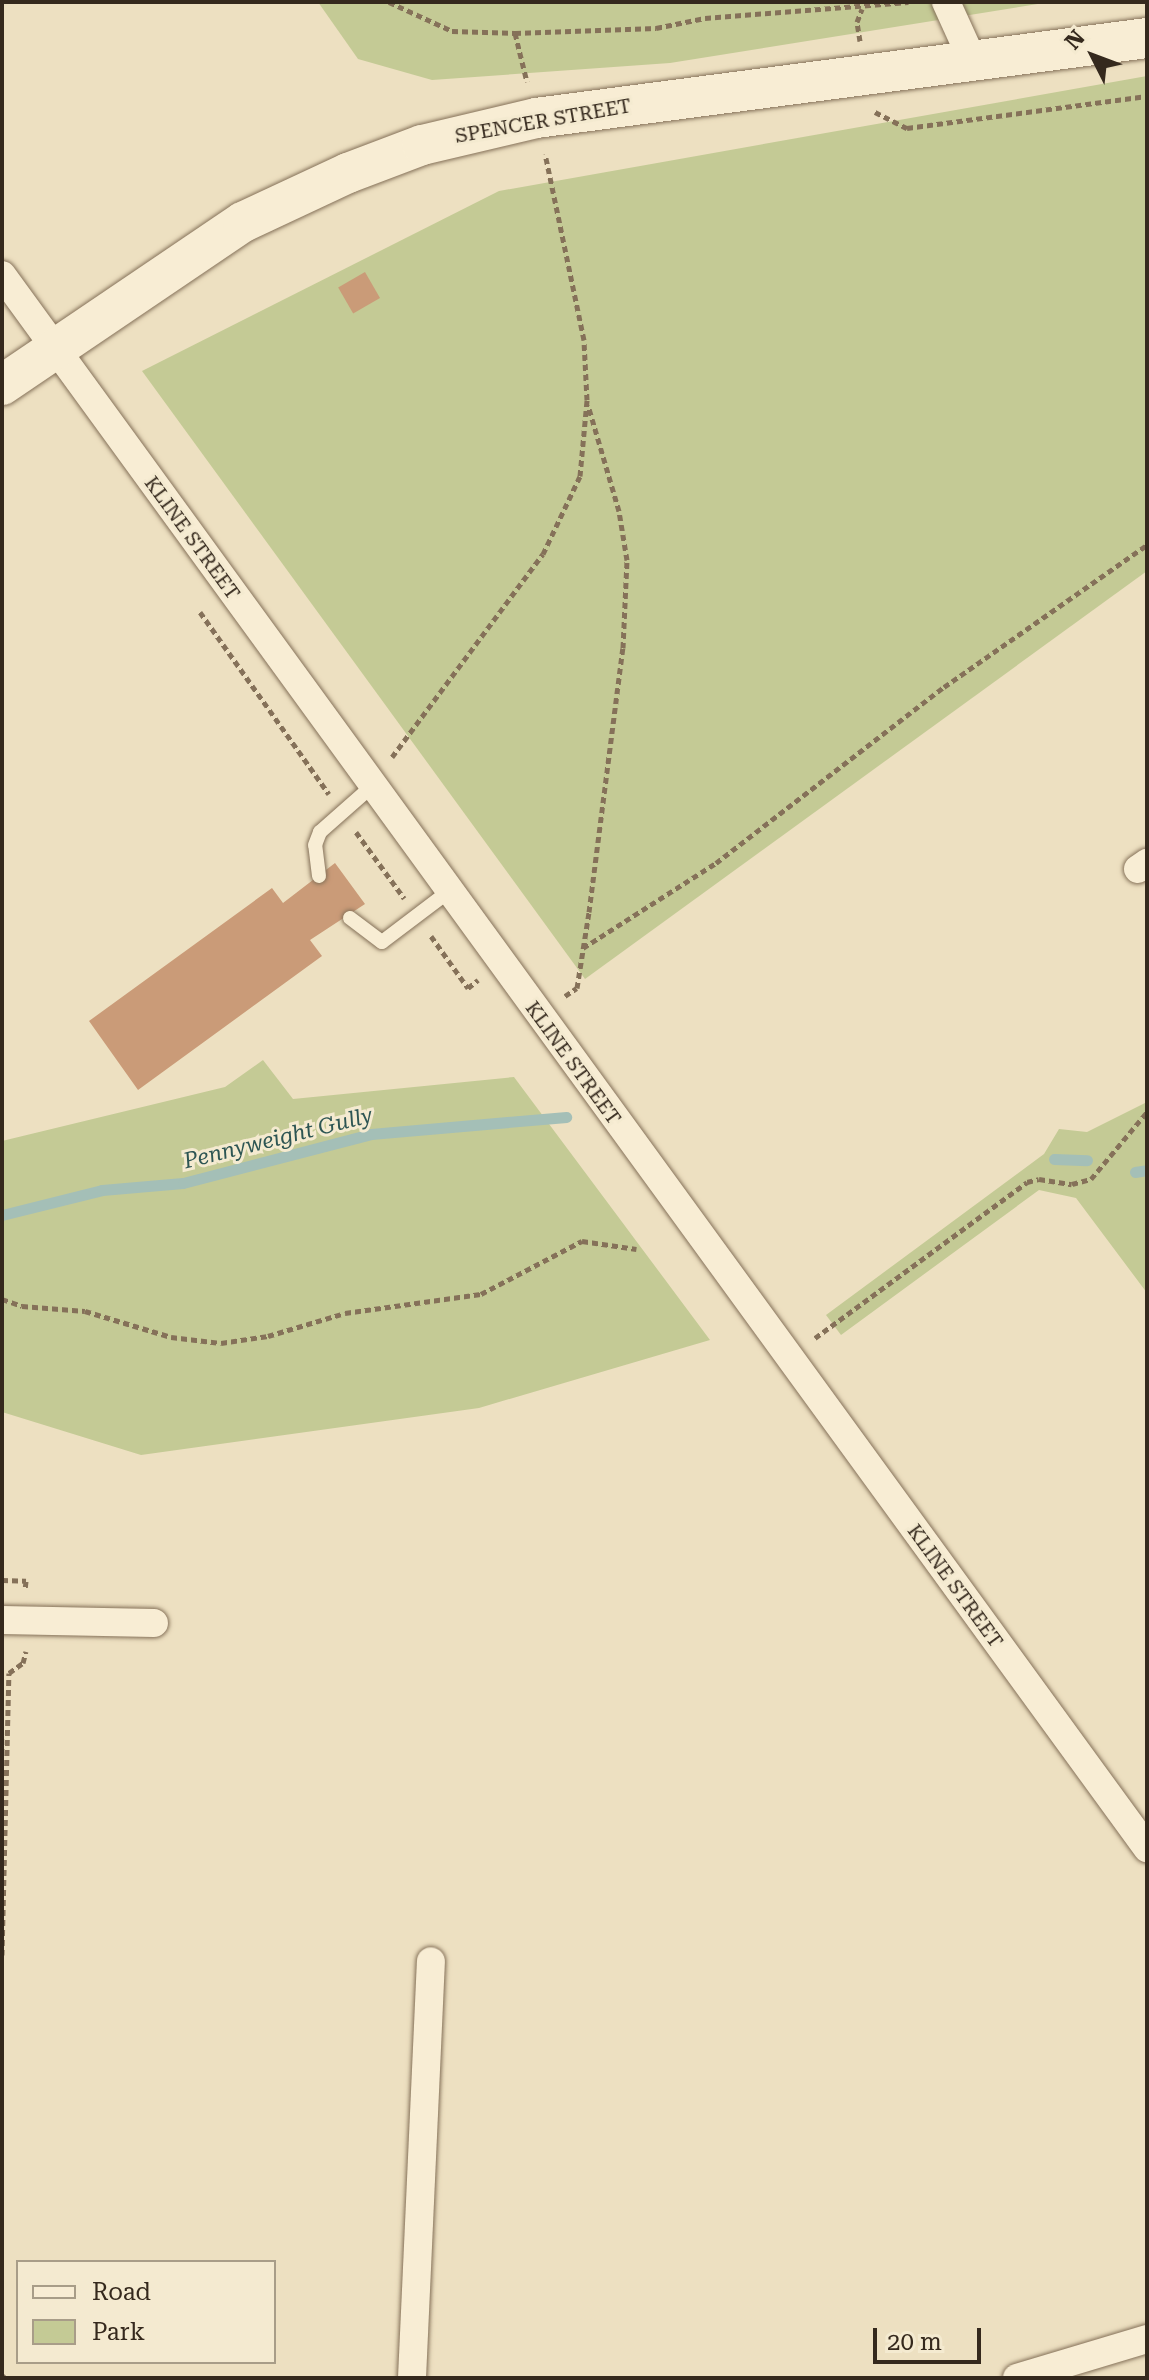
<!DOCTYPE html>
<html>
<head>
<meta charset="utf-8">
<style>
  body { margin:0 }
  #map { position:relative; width:1149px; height:2380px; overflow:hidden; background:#ede0c1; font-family:"Roboto Serif",serif }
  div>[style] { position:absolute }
  .green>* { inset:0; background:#c4ca95 }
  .stream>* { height:11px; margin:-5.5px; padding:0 5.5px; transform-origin:5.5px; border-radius:5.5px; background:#a4bfb7 }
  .building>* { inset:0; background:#ca9b78; transform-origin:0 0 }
  .path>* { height:5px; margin-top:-2.5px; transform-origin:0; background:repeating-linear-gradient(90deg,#857159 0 6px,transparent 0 10px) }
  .roads { filter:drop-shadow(0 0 2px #857159) drop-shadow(0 0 2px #857159) }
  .lane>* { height:14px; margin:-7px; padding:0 7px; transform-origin:7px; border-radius:7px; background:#f8edd4 }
  .street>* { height:28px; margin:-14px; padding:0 14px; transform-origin:14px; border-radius:14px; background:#f8edd4 }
  .secondary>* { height:40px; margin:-20px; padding:0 20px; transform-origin:20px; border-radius:20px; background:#f8edd4 }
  span { translate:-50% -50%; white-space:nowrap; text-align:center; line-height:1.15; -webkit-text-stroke:6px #f4ead0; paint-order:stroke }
  .street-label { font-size:20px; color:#35291d }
  .water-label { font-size:22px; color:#2d5553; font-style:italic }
  .frame { position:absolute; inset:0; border:4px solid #35291d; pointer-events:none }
  .legend { position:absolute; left:16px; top:2260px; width:260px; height:104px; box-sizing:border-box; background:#f4ead0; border:2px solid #a89d88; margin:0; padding:10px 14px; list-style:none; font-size:24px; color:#35291d }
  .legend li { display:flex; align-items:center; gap:16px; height:40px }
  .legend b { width:40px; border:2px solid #a89d88 }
  .north { position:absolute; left:1053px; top:16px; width:80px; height:80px; -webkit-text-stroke:6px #f4ead0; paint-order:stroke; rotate:312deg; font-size:22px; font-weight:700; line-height:32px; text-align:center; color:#35291d }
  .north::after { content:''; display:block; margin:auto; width:28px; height:36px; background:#35291d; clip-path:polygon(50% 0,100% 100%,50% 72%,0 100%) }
  .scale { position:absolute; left:873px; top:2328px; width:108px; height:36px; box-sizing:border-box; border:4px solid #35291d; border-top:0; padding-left:10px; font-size:24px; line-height:28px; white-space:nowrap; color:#35291d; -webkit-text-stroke:6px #f4ead0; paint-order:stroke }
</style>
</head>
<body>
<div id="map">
  <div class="green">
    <i style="clip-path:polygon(318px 2px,1050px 2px,670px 63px,432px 80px,358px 59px)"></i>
    <i style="clip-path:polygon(1147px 76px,1147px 571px,585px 979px,142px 371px,499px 191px)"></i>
    <i style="clip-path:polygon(263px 1060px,293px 1099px,514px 1077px,710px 1340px,479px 1408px,141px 1455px,2px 1412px,2px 1141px,225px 1087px)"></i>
    <i style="clip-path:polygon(1147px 1102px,1147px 1293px,1076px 1198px,1039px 1190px,841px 1335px,826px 1315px,1044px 1154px,1059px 1129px,1087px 1132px)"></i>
  </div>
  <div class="stream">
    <i style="left:1054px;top:1159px;width:33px;rotate:2deg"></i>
    <i style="left:1135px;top:1172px;width:12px;rotate:-9deg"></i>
    <i style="left:2px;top:1215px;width:103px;rotate:-14deg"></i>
    <i style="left:102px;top:1190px;width:81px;rotate:-4.9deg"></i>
    <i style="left:183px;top:1183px;width:194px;rotate:-14.6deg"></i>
    <i style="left:371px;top:1134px;width:196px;rotate:-5deg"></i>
  </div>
  <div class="building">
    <i style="left:365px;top:272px;width:30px;height:31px;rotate:60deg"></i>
    <i style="clip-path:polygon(335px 863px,365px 904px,310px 940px,322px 956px,138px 1090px,89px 1021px,272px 888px,283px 903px)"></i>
  </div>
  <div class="path">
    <i style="left:389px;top:2px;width:69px;rotate:24.7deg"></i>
    <i style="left:452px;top:31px;width:63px;rotate:1.8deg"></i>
    <i style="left:515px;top:33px;width:141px;rotate:-2deg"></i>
    <i style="left:656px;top:28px;width:50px;rotate:-11.5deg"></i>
    <i style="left:705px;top:18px;width:204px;rotate:-4.5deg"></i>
    <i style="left:515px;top:33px;width:50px;rotate:76.2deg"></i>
    <i style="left:860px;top:41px;width:19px;rotate:-99deg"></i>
    <i style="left:857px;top:22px;width:14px;rotate:-69deg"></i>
    <i style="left:875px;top:112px;width:36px;rotate:27deg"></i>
    <i style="left:907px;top:128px;width:242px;rotate:-7.6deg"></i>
    <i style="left:200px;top:612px;width:223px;rotate:54.7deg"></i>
    <i style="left:392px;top:757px;width:253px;rotate:-53.4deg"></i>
    <i style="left:543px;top:554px;width:86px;rotate:-64.6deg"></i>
    <i style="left:580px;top:476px;width:76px;rotate:-84.7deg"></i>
    <i style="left:587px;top:400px;width:60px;rotate:-92.9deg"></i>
    <i style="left:584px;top:340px;width:190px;rotate:-101.8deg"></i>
    <i style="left:356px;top:832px;width:82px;rotate:54deg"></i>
    <i style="left:431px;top:936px;width:64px;rotate:54.6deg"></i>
    <i style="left:468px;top:988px;width:13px;rotate:-39deg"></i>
    <i style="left:583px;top:948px;width:158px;rotate:-32.6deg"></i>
    <i style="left:716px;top:863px;width:288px;rotate:-37.7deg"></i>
    <i style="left:944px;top:687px;width:248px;rotate:-35deg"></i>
    <i style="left:565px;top:996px;width:14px;rotate:-34deg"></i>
    <i style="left:577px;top:988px;width:77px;rotate:-81deg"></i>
    <i style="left:589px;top:912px;width:266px;rotate:-82.7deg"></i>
    <i style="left:623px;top:648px;width:88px;rotate:-87.4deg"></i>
    <i style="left:627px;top:560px;width:50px;rotate:-99.3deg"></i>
    <i style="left:619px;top:511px;width:110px;rotate:-106.3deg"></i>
    <i style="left:2px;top:1299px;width:21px;rotate:19deg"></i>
    <i style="left:22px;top:1306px;width:63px;rotate:4.5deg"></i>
    <i style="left:85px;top:1311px;width:90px;rotate:16.8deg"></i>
    <i style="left:171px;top:1337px;width:50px;rotate:6.8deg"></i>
    <i style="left:221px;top:1343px;width:48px;rotate:-8.5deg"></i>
    <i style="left:268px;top:1336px;width:80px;rotate:-16.6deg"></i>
    <i style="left:345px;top:1313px;width:137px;rotate:-8deg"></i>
    <i style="left:481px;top:1294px;width:114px;rotate:-27.7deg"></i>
    <i style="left:582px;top:1241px;width:55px;rotate:8.4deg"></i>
    <i style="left:815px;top:1338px;width:263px;rotate:-36.3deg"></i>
    <i style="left:1027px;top:1182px;width:12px;rotate:-14deg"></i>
    <i style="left:1039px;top:1179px;width:33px;rotate:9deg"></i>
    <i style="left:1072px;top:1184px;width:20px;rotate:-15deg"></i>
    <i style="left:1091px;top:1179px;width:87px;rotate:-50.1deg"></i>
    <i style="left:2px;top:1580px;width:24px;rotate:2deg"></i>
    <i style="left:26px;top:1581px;width:9px;rotate:96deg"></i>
    <i style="left:2px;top:1955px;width:282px;rotate:-88.6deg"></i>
    <i style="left:9px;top:1673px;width:17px;rotate:-36deg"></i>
    <i style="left:23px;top:1663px;width:12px;rotate:-76deg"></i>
    <i style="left:2px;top:2375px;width:4px;rotate:45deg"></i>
  </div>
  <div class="roads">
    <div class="lane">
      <i style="left:319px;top:876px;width:31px;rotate:-97deg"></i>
      <i style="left:315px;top:845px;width:14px;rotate:-69deg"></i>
      <i style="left:320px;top:832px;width:68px;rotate:-41.4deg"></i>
      <i style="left:350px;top:918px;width:40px;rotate:37deg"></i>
      <i style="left:382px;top:942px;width:83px;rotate:-37.1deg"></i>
    </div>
    <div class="street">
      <i style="left:946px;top:2px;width:60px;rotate:65.6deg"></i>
      <i style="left:2px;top:275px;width:1946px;rotate:53.95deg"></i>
      <i style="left:1138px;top:869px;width:11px;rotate:-34deg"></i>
      <i style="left:2px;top:1620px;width:152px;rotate:1.1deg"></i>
      <i style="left:412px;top:2378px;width:417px;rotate:-87.4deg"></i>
      <i style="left:1017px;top:2378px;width:136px;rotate:-16.7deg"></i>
    </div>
    <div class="secondary">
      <i style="left:2px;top:385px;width:291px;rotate:-34.1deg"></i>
      <i style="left:243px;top:222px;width:116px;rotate:-25deg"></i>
      <i style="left:348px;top:173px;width:79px;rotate:-20.7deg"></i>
      <i style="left:422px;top:145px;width:117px;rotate:-13.3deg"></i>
      <i style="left:536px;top:118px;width:616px;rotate:-7.46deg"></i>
    </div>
  </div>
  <div class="street-label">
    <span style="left:543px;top:121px;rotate:-10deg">SPENCER STREET</span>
    <span style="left:192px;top:538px;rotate:54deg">KLINE STREET</span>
    <span style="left:573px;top:1063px;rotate:54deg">KLINE STREET</span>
    <span style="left:955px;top:1586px;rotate:54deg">KLINE STREET</span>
  </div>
  <div class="water-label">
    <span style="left:278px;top:1138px;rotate:-14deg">Pennyweight Gully</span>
  </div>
  <div class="frame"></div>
  <ul class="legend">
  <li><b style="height:10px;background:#f8edd4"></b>Road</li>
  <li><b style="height:22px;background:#c4ca95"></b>Park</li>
  </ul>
  <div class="north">N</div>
  <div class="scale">20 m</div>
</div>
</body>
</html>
